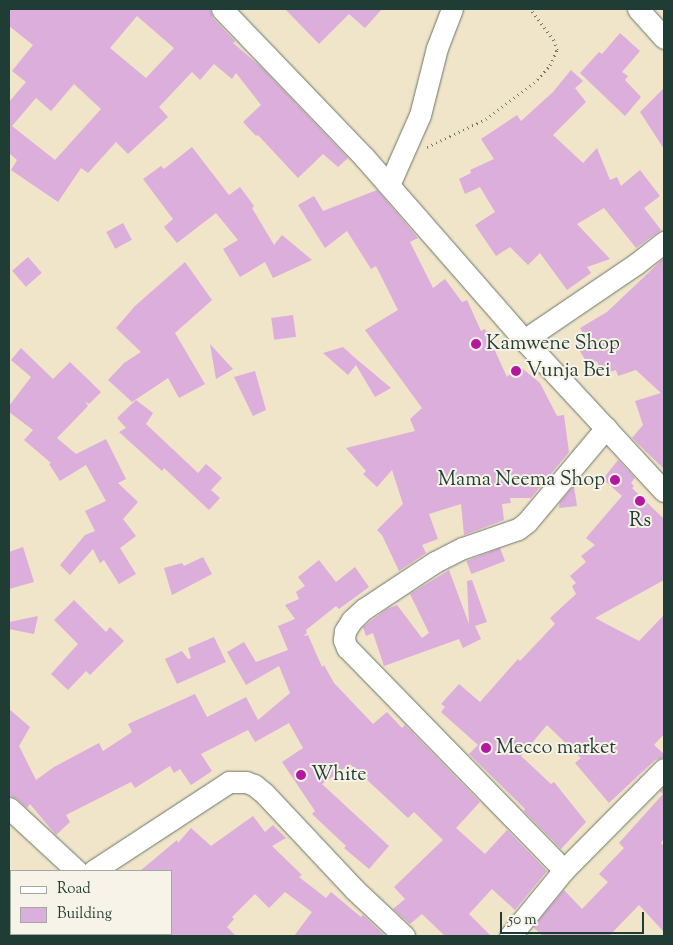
<!DOCTYPE html>
<html>
<head>
<meta charset="utf-8">
<style>
  body { margin:0 }
  #map { position:relative; width:673px; height:945px; overflow:hidden; background:#f0e4c9; font-family:"Sorts Mill Goudy",serif }
  div>[style] { position:absolute }
  .building>* { inset:0; background:#dcaedb; transform-origin:0 0 }
  .path>* { height:3px; margin-top:-1.5px; transform-origin:0; background:repeating-linear-gradient(90deg,#687768 0 1px,transparent 0 5px) }
  .roads { filter:drop-shadow(0 0 1px #687768) drop-shadow(0 0 1px #687768) }
  .minor>* { height:21px; margin:-10.5px; padding:0 10.5px; transform-origin:10.5px; border-radius:10.5px; background:#fff }
  .dots>* { width:14px; height:14px; translate:-50% -50%; box-sizing:border-box; border:2px solid #f7f3e8; border-radius:50% }
  span { translate:-50% -50%; white-space:nowrap; text-align:center; line-height:1.15; -webkit-text-stroke:4px #f7f3e8; paint-order:stroke }
  .poi-label { font-size:20px; color:#1f3d34 }
  .left { translate:0 -50%; text-align:left }
  .right { translate:-100% -50%; text-align:right }
  .frame { position:absolute; inset:0; border:10px solid #1f3d34; pointer-events:none }
  .legend { position:absolute; left:10px; top:870px; width:162px; height:65px; box-sizing:border-box; background:#f7f3e8; border:1px solid #a1aaa0; margin:0; padding:6px 9px; list-style:none; font-size:15px; color:#1f3d34 }
  .legend li { display:flex; align-items:center; gap:10px; height:25px }
  .legend b { width:25px; border:1px solid #a1aaa0 }
  .scale { position:absolute; left:500px; top:912px; width:144px; height:22px; box-sizing:border-box; border:2px solid #1f3d34; border-top:0; padding-left:6px; font-size:15px; line-height:18px; white-space:nowrap; color:#1f3d34; -webkit-text-stroke:4px #f7f3e8; paint-order:stroke }
</style>
</head>
<body>
<div id="map">
  <div class="building">
    <i style="clip-path:polygon(evenodd,9px 9px,210px 9px,213px 18px,235px 41px,233px 43px,260px 66px,348px 158px,338px 167px,323px 154px,298px 178px,258px 135px,256px 136px,243px 122px,261px 105px,236px 73px,232px 79px,214px 64px,200px 80px,192px 72px,159px 107px,168px 117px,128px 154px,116px 142px,88px 173px,81px 168px,58px 202px,11px 170px,17px 160px,9px 153px,9px 102px,26px 82px,12px 71px,33px 45px,9px 26px,9px 9px,137px 16px,174px 48px,146px 78px,110px 48px,137px 16px,9px 9px,74px 84px,101px 109px,55px 160px,12px 126px,36px 98px,51px 111px,74px 84px)"></i>
    <i style="clip-path:polygon(285px 9px,382px 9px,365px 28px,349px 14px,319px 44px)"></i>
    <i style="clip-path:polygon(620px 33px,640px 51px,622px 72px,628px 76px,625px 80px,641px 97px,625px 116px,580px 73px,599px 52px,602px 54px)"></i>
    <i style="clip-path:polygon(571px 70px,583px 81px,575px 88px,586px 102px,553px 135px,583px 163px,597px 148px,610px 180px,617px 177px,621px 186px,640px 170px,660px 196px,644px 208px,661px 230px,636px 248px,604px 208px,577px 224px,610px 259px,587px 267px,591px 273px,567px 290px,540px 253px,528px 265px,510px 247px,496px 256px,475px 225px,495px 212px,480px 187px,465px 194px,459px 179px,471px 173px,470px 170px,494px 159px,481px 139px,517px 115px,521px 121px,553px 92px)"></i>
    <i style="clip-path:polygon(664px 88px,664px 149px,640px 112px)"></i>
    <i style="clip-path:polygon(192px 147px,229px 195px,240px 187px,254px 206px,252px 208px,274px 245px,282px 235px,312px 260px,273px 278px,265px 262px,240px 277px,223px 249px,238px 240px,216px 213px,177px 243px,164px 227px,173px 219px,143px 179px,161px 166px,164px 169px)"></i>
    <i style="clip-path:polygon(377px 190px,418px 238px,410px 242px,433px 288px,445px 279px,462px 302px,467px 300px,481px 331px,485px 329px,507px 377px,518px 365px,540px 383px,557px 416px,564px 415px,569px 452px,531px 498px,510px 498px,511px 503px,502px 504px,504px 520px,464px 535px,461px 504px,429px 514px,438px 539px,422px 545px,426px 553px,399px 571px,382px 535px,377px 530px,403px 504px,392px 470px,377px 487px,363px 474px,366px 471px,346px 448px,415px 431px,410px 419px,422px 408px,365px 330px,398px 310px,376px 266px,371px 269px,347px 231px,325px 248px,298px 205px,314px 196px,323px 211px)"></i>
    <i style="left:123px;top:223px;width:19px;height:19px;rotate:62deg"></i>
    <i style="left:28px;top:257px;width:21px;height:21px;rotate:49deg"></i>
    <i style="clip-path:polygon(664px 258px,664px 469px,632px 438px,643px 425px,635px 401px,661px 393px,636px 370px,618px 376px,616px 370px,602px 374px,597px 361px,589px 366px,575px 343px,585px 337px,580px 328px,607px 312px)"></i>
    <i style="clip-path:polygon(185px 262px,212px 300px,175px 333px,205px 384px,179px 398px,168px 378px,132px 402px,108px 380px,124px 363px,141px 352px,116px 328px,135px 306px)"></i>
    <i style="left:293px;top:315px;width:22px;height:22px;rotate:82deg"></i>
    <i style="clip-path:polygon(210px 344px,233px 369px,216px 379px)"></i>
    <i style="clip-path:polygon(343px 347px,354px 357px,391px 388px,375px 397px,356px 365px,348px 375px,323px 353px)"></i>
    <i style="clip-path:polygon(21px 348px,53px 379px,70px 362px,101px 392px,89px 404px,85px 401px,88px 406px,57px 438px,76px 454px,106px 439px,126px 479px,118px 483px,138px 502px,123px 519px,136px 536px,120px 548px,136px 574px,119px 584px,104px 560px,100px 563px,93px 549px,70px 575px,60px 565px,85px 535px,95px 531px,85px 511px,106px 501px,86px 465px,60px 481px,49px 464px,51px 463px,24px 440px,33px 430px,9px 412px,9px 406px,31px 377px,11px 360px)"></i>
    <i style="clip-path:polygon(255px 371px,266px 410px,253px 416px,234px 377px)"></i>
    <i style="clip-path:polygon(136px 400px,153px 413px,146px 424px,198px 473px,206px 464px,222px 478px,211px 490px,220px 498px,209px 510px,164px 468px,162px 471px,119px 432px,126px 428px,117px 418px)"></i>
    <i style="clip-path:polygon(618px 460px,635px 478px,631px 483px,634px 486px,632px 488px,664px 519px,664px 580px,595px 618px,639px 641px,664px 615px,664px 734px,654px 745px,664px 754px,664px 757px,655px 760px,609px 803px,575px 763px,581px 758px,547px 725px,521px 756px,551px 784px,554px 782px,586px 822px,561px 849px,524px 811px,525px 809px,469px 754px,478px 745px,441px 712px,445px 707px,441px 704px,459px 684px,480px 702px,518px 659px,520px 661px,555px 624px,550px 618px,576px 594px,572px 586px,576px 583px,570px 576px,586px 562px,581px 556px,595px 545px,586px 538px,622px 496px,603px 479px)"></i>
    <i style="clip-path:polygon(574px 486px,577px 506px,559px 508px,560px 502px)"></i>
    <i style="clip-path:polygon(23px 547px,34px 582px,9px 589px,9px 552px)"></i>
    <i style="left:500px;top:548px;width:14px;height:36px;rotate:69deg"></i>
    <i style="clip-path:polygon(203px 557px,212px 574px,172px 595px,164px 568px,182px 563px,184px 566px)"></i>
    <i style="clip-path:polygon(319px 560px,336px 582px,355px 567px,369px 587px,339px 609px,336px 606px,306px 630px,307px 633px,303px 636px,308px 635px,322px 667px,324px 665px,334px 683px,373px 724px,387px 712px,402px 728px,405px 725px,480px 802px,456px 828px,485px 854px,507px 830px,547px 871px,515px 910px,492px 889px,469px 914px,491px 936px,445px 936px,422px 914px,410px 924px,393px 909px,405px 899px,394px 887px,443px 840px,414px 812px,408px 818px,350px 764px,322px 784px,389px 846px,369px 869px,344px 848px,346px 846px,312px 814px,315px 811px,282px 762px,303px 748px,289px 723px,255px 742px,248px 730px,201px 754px,212px 771px,191px 785px,180px 769px,174px 773px,170px 766px,135px 788px,131px 782px,66px 815px,70px 822px,56px 835px,30px 804px,27px 808px,17px 799px,9px 796px,9px 709px,30px 727px,19px 746px,36px 780px,54px 767px,99px 743px,103px 751px,132px 732px,128px 724px,195px 694px,207px 717px,246px 697px,258px 720px,290px 693px,279px 666px,246px 685px,227px 652px,244px 642px,256px 662px,288px 650px,278px 626px,295px 619px,285px 605px,299px 599px,296px 592px,305px 586px,298px 577px)"></i>
    <i style="clip-path:polygon(449px 570px,469px 624px,467px 581px,472px 580px,487px 622px,475px 626px,481px 639px,463px 648px,459px 639px,384px 666px,373px 633px,366px 636px,363px 627px,387px 609px,397px 605px,422px 638px,429px 633px,410px 594px)"></i>
    <i style="clip-path:polygon(74px 600px,106px 632px,110px 627px,124px 641px,90px 675px,86px 671px,68px 690px,51px 674px,78px 644px,54px 620px)"></i>
    <i style="clip-path:polygon(38px 616px,34px 634px,9px 629px,9px 622px)"></i>
    <i style="clip-path:polygon(214px 637px,226px 662px,177px 684px,165px 659px,182px 651px,188px 659px,191px 658px,188px 648px)"></i>
    <i style="clip-path:polygon(664px 787px,664px 838px,661px 843px,664px 846px,664px 932px,639px 905px,609px 936px,543px 936px,533px 927px,564px 890px,582px 909px,608px 882px,599px 874px,624px 848px,619px 843px,663px 794px,660px 791px)"></i>
    <i style="clip-path:polygon(253px 816px,265px 832px,273px 825px,286px 838px,272px 846px,302px 875px,299px 877px,326px 898px,331px 892px,361px 917px,363px 915px,384px 935px,383px 936px,294px 936px,312px 912px,285px 892px,269px 908px,255px 894px,232px 917px,234px 919px,227px 927px,236px 936px,171px 936px,171px 871px,140px 871px,177px 840px,178px 843px,191px 828px,211px 846px)"></i>
  </div>
  <div class="path">
    <i style="left:427px;top:147px;width:65px;rotate:-25.4deg"></i>
    <i style="left:486px;top:119px;width:60px;rotate:-36.9deg"></i>
    <i style="left:534px;top:83px;width:24px;rotate:-48deg"></i>
    <i style="left:550px;top:65px;width:17px;rotate:-65deg"></i>
    <i style="left:557px;top:50px;width:10px;rotate:-107deg"></i>
    <i style="left:554px;top:40px;width:39px;rotate:-127deg"></i>
  </div>
  <div class="roads">
    <div class="minor">
      <i style="left:222px;top:9px;width:205px;rotate:46.2deg"></i>
      <i style="left:364px;top:157px;width:243px;rotate:48.8deg"></i>
      <i style="left:524px;top:340px;width:206px;rotate:47.2deg"></i>
      <i style="left:638px;top:9px;width:39px;rotate:48deg"></i>
      <i style="left:389px;top:185px;width:77px;rotate:-66.1deg"></i>
      <i style="left:420px;top:115px;width:69px;rotate:-75.8deg"></i>
      <i style="left:437px;top:48px;width:42px;rotate:-69deg"></i>
      <i style="left:524px;top:340px;width:135px;rotate:-34.2deg"></i>
      <i style="left:636px;top:264px;width:36px;rotate:-38deg"></i>
      <i style="left:9px;top:808px;width:93px;rotate:42.8deg"></i>
      <i style="left:564px;top:870px;width:310px;rotate:-134.3deg"></i>
      <i style="left:347px;top:648px;width:9px;rotate:-111deg"></i>
      <i style="left:344px;top:640px;width:9px;rotate:-84deg"></i>
      <i style="left:345px;top:631px;width:13px;rotate:-58deg"></i>
      <i style="left:352px;top:620px;width:16px;rotate:-43deg"></i>
      <i style="left:364px;top:609px;width:85px;rotate:-33.5deg"></i>
      <i style="left:435px;top:562px;width:31px;rotate:-27deg"></i>
      <i style="left:463px;top:548px;width:58px;rotate:-19.1deg"></i>
      <i style="left:518px;top:529px;width:11px;rotate:-38deg"></i>
      <i style="left:527px;top:522px;width:123px;rotate:-50deg"></i>
      <i style="left:93px;top:871px;width:163px;rotate:-33.2deg"></i>
      <i style="left:229px;top:782px;width:17px"></i>
      <i style="left:246px;top:782px;width:9px;rotate:21deg"></i>
      <i style="left:254px;top:785px;width:13px;rotate:39deg"></i>
      <i style="left:264px;top:793px;width:132px;rotate:46.8deg"></i>
      <i style="left:354px;top:889px;width:69px;rotate:43.2deg"></i>
      <i style="left:9px;top:926px;width:3px;rotate:-45deg"></i>
      <i style="left:510px;top:936px;width:85px;rotate:-50.7deg"></i>
      <i style="left:564px;top:870px;width:142px;rotate:-45.3deg"></i>
    </div>
  </div>
  <div class="dots">
    <i style="left:476px;top:344px;background:#b5179e"></i>
    <i style="left:516px;top:371px;background:#b5179e"></i>
    <i style="left:615px;top:480px;background:#b5179e"></i>
    <i style="left:640px;top:501px;background:#b5179e"></i>
    <i style="left:486px;top:748px;background:#b5179e"></i>
    <i style="left:301px;top:775px;background:#b5179e"></i>
  </div>
  <div class="poi-label">
    <span class="left" style="left:486px;top:344px">Kamwene Shop</span>
    <span class="left" style="left:526px;top:371px">Vunja Bei</span>
    <span class="right" style="left:605px;top:480px">Mama Neema Shop</span>
    <span style="left:640px;top:521px">Rs</span>
    <span class="left" style="left:496px;top:748px">Mecco market</span>
    <span class="left" style="left:311px;top:775px">White</span>
  </div>
  <div class="frame"></div>
  <ul class="legend">
  <li><b style="height:6px;background:#fff"></b>Road</li>
  <li><b style="height:14px;background:#dcaedb"></b>Building</li>
  </ul>
  <div class="scale">50 m</div>
</div>
</body>
</html>
